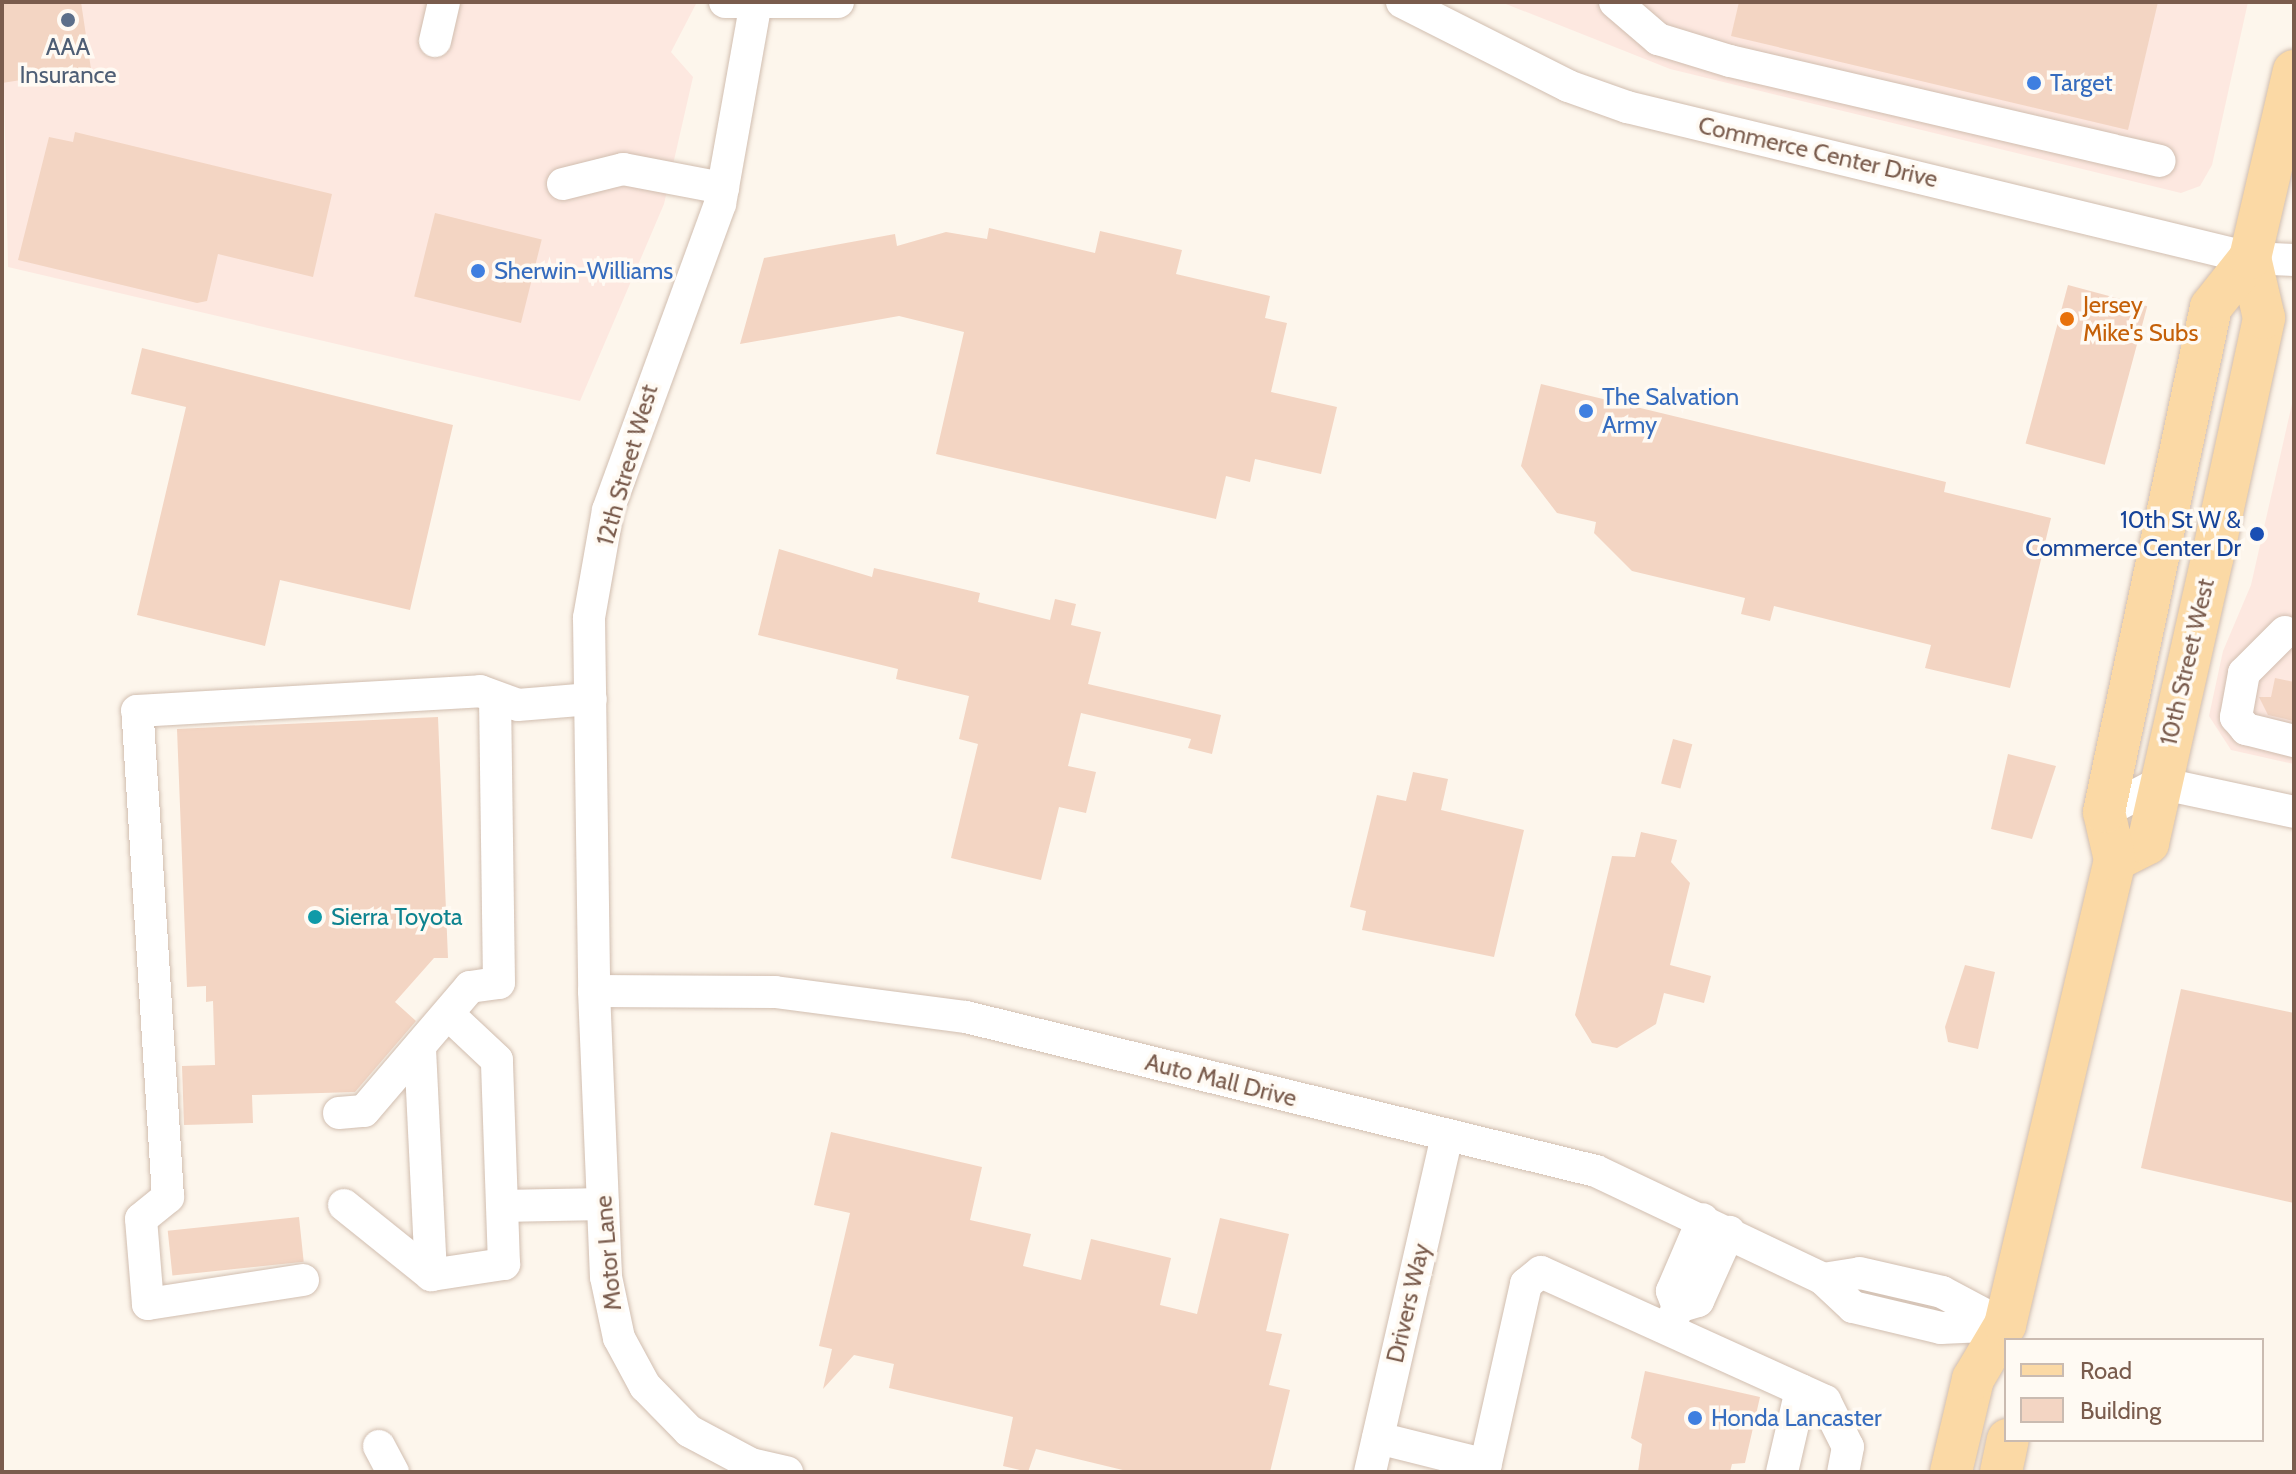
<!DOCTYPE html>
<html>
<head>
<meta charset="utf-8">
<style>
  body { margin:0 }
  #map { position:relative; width:2296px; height:1474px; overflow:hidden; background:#fdf6ec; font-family:Cabin,sans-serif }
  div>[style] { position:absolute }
  .commercial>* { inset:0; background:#fde8e0 }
  .building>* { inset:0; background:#f3d5c3; transform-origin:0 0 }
  .roads { filter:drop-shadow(0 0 2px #d1beb0) drop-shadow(0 0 2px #d1beb0) }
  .minor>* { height:32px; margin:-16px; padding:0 16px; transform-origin:16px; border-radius:16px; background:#fff }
  .major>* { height:42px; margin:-21px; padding:0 21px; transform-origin:21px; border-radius:21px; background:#fbd9a5 }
  .dots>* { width:22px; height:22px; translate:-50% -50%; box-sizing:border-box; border:4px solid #fffaf3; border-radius:50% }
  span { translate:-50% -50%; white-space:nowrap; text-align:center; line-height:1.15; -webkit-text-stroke:7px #fffaf3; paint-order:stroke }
  .service-label { font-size:24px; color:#4e5e75 }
  .shop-label { font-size:24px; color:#366cbe }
  .left { translate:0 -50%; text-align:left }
  .street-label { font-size:24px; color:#7a5c4d }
  .food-label { font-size:24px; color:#c56008 }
  .transit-label { font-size:24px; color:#164399 }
  .right { translate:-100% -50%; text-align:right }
  .culture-label { font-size:24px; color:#0d838f }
  .frame { position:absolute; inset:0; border:4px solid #7a5c4d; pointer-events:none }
  .legend { position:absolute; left:2004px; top:1338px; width:260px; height:104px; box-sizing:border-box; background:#fffaf3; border:2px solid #cabbb1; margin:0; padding:10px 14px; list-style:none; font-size:24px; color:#7a5c4d }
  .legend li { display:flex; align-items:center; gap:16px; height:40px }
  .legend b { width:40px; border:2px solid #cabbb1 }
</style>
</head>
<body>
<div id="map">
  <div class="commercial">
    <i style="clip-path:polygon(2px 2px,697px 2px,671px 52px,693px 77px,664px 204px,580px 401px,8px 267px)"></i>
    <i style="clip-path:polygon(1501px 2px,2248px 2px,2212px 165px,2200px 186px,2181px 193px,1670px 69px)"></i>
    <i style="clip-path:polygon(2294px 395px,2294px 764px,2231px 750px,2209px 716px,2223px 651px,2251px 585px)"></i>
  </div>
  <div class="building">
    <i style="clip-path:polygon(2px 2px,81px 2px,91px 69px,2px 83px)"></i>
    <i style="clip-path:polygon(1739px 2px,2158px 2px,2128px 130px,1731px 36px)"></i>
    <i style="clip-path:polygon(75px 132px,332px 194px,313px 277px,218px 254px,207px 301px,197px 303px,18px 260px,49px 137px,73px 142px)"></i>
    <i style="left:435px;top:213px;width:110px;height:86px;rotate:14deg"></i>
    <i style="clip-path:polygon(989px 228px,1095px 253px,1100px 231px,1182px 250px,1176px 274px,1270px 296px,1265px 318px,1287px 323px,1271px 392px,1337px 407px,1321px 474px,1255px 459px,1250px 482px,1226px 476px,1216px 519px,936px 454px,964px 332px,899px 316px,740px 344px,764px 258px,895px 234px,897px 246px,946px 232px,987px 239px)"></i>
    <i style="left:2068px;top:285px;width:82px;height:164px;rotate:15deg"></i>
    <i style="clip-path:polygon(142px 348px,453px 425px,410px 610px,280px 580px,265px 646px,137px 615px,186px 407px,131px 394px)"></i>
    <i style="clip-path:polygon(1541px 384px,1946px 482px,1944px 492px,2051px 518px,2010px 688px,1925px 668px,1931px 645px,1774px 606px,1770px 621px,1741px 614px,1745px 598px,1632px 571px,1594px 533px,1596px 522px,1557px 513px,1521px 466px)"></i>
    <i style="clip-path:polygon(779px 549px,872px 577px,874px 568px,980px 593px,978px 602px,1050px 620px,1055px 599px,1076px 604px,1071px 625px,1101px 632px,1088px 684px,1221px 715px,1212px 754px,1188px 748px,1191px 739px,1081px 713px,1068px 766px,1096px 772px,1086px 813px,1059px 807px,1041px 880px,951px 858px,978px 744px,959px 739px,969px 696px,896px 679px,898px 669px,758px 635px)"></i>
    <i style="clip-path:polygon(2275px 678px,2294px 682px,2294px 721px,2268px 715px,2259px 697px,2271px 697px)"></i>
    <i style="clip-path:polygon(438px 717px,448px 958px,434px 958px,395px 1002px,416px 1021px,355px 1092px,252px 1095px,253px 1123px,184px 1125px,182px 1066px,215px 1065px,213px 1001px,206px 1002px,206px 986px,187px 987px,177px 729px)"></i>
    <i style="left:1673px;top:739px;width:20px;height:46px;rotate:15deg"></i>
    <i style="clip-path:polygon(2008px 754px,2056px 766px,2032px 839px,1991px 829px)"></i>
    <i style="clip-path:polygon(1413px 772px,1448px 779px,1441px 810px,1524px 830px,1494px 957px,1362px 930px,1366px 911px,1350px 907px,1377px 795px,1406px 801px)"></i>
    <i style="clip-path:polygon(1641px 832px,1677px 840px,1671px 862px,1690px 883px,1670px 965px,1711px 976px,1704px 1003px,1664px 993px,1656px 1024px,1617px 1048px,1592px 1043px,1575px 1015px,1612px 856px,1635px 857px)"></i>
    <i style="clip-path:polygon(1965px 965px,1995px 972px,1978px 1049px,1948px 1042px,1945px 1027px)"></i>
    <i style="clip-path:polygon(2181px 989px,2294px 1013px,2294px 1203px,2141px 1168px)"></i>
    <i style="clip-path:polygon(831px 1132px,982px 1167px,970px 1220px,1031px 1234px,1023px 1266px,1081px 1280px,1091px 1239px,1171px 1258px,1160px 1305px,1197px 1314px,1220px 1218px,1289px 1234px,1266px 1331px,1282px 1334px,1269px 1385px,1290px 1390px,1270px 1472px,1131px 1472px,1036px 1449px,1028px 1472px,1003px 1466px,1013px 1417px,889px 1388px,894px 1364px,854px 1355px,823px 1389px,832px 1349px,819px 1346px,850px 1213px,814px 1205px)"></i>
    <i style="left:299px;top:1217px;width:45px;height:132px;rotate:84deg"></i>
    <i style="clip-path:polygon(1645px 1371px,1760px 1397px,1745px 1463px,1732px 1464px,1730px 1472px,1638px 1472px,1642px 1444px,1631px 1438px)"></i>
  </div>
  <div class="roads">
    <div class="minor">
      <i style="left:725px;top:2px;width:113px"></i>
      <i style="left:756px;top:2px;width:205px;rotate:100.1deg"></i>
      <i style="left:720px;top:204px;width:326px;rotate:110.1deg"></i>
      <i style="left:608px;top:510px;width:110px;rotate:100deg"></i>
      <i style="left:589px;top:618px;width:373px;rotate:89.2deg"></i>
      <i style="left:594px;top:991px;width:286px;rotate:87.6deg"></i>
      <i style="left:606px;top:1277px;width:62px;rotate:78deg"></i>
      <i style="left:619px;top:1338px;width:55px;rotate:61.6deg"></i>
      <i style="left:645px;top:1386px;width:63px;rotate:45.6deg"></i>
      <i style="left:689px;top:1431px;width:70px;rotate:28deg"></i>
      <i style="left:751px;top:1464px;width:37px;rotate:13deg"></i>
      <i style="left:1402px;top:2px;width:186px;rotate:26.8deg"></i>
      <i style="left:1568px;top:86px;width:63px;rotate:19.6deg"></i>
      <i style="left:1627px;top:107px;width:641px;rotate:13.62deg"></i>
      <i style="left:2250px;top:258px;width:44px;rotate:2.6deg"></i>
      <i style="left:1615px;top:2px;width:57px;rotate:40.7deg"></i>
      <i style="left:1658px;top:39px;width:75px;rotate:17deg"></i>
      <i style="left:1730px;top:61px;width:441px;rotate:13.1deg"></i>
      <i style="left:435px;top:41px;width:40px;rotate:-77deg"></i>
      <i style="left:563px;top:184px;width:62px;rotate:-14deg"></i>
      <i style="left:623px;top:169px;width:102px;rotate:10.8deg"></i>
      <i style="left:2285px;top:632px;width:58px;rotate:135deg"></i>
      <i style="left:2244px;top:673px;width:45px;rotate:100.3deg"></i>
      <i style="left:2236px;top:717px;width:16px;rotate:50deg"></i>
      <i style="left:2246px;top:729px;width:49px;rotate:14deg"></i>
      <i style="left:2104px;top:812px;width:62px;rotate:-27.8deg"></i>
      <i style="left:2159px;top:783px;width:138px;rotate:12.1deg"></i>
      <i style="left:594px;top:991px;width:181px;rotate:0.3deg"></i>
      <i style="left:775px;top:992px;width:193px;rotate:7.5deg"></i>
      <i style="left:966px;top:1017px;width:649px;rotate:13.74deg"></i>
      <i style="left:1596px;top:1171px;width:251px;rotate:25.4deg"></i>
      <i style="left:1823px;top:1279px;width:41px;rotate:43deg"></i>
      <i style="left:1853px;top:1307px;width:90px;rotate:13.4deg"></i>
      <i style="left:1941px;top:1328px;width:64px;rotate:-2.7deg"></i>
      <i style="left:420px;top:1049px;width:226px;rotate:87.2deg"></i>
      <i style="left:431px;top:1275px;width:74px;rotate:-8.6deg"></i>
      <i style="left:504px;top:1264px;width:204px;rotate:-92deg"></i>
      <i style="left:497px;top:1060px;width:67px;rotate:-136.8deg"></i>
      <i style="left:339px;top:1113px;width:25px;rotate:-5deg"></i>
      <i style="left:364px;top:1111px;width:163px;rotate:-49.5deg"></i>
      <i style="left:470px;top:987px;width:29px;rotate:-8deg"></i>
      <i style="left:499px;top:983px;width:284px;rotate:-90.8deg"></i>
      <i style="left:344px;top:1205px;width:112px;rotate:38.8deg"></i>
      <i style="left:503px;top:1206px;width:100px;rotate:-1.1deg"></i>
      <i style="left:1823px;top:1279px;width:37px;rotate:-9deg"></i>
      <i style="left:1860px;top:1273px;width:84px;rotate:13deg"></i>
      <i style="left:1942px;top:1292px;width:70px;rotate:28deg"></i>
      <i style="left:303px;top:1280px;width:157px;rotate:171.2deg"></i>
      <i style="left:148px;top:1304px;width:85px;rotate:-94.7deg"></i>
      <i style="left:141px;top:1219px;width:35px;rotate:-39deg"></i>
      <i style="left:168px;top:1197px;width:487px;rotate:-93.6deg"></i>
      <i style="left:137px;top:711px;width:344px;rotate:-3.3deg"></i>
      <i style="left:480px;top:691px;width:40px;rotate:20.2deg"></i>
      <i style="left:518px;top:705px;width:73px;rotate:-4.7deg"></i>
      <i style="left:1678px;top:1307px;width:21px;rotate:-17deg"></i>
      <i style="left:1698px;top:1301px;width:76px;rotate:-65.8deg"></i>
      <i style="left:1669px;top:1328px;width:23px;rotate:-67deg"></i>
      <i style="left:1678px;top:1307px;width:17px;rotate:-111deg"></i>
      <i style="left:1672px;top:1291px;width:78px;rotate:-66.7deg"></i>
      <i style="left:1378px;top:1438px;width:111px;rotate:14deg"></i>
      <i style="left:379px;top:1446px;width:30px;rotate:62deg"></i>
      <i style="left:1370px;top:1472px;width:346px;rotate:-77.1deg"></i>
      <i style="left:1484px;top:1472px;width:193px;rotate:-77.4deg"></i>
      <i style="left:1526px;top:1284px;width:19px;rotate:-39deg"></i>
      <i style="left:1541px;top:1272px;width:312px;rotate:24.4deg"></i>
      <i style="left:1825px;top:1401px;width:51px;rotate:63.4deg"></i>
      <i style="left:1848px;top:1447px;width:25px;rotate:101deg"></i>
      <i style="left:1782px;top:1472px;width:84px;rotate:-77deg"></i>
    </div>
    <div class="major">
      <i style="left:2115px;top:860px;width:37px;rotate:-27deg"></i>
      <i style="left:2148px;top:843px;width:291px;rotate:-77.3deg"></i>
      <i style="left:2212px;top:559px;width:247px;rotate:-77.8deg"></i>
      <i style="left:2264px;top:318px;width:62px;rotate:-103.1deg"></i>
      <i style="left:1951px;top:1472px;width:96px;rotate:-76.7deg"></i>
      <i style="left:1973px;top:1379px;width:63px;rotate:-59.3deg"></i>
      <i style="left:2005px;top:1325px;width:478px;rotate:-76.7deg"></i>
      <i style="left:2115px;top:860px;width:49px;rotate:-102.9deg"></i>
      <i style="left:2104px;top:812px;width:516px;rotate:-78.04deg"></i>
      <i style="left:2211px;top:307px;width:63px;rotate:-51.5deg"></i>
      <i style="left:2250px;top:258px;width:192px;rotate:-76.8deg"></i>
      <i style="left:2001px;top:1472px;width:33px;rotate:-78deg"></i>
    </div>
  </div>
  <div class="dots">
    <i style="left:68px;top:20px;background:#5c6f8a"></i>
    <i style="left:2034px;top:83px;background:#3f7fe0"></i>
    <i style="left:478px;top:271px;background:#3f7fe0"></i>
    <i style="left:2067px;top:319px;background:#e8710a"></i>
    <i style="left:1586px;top:411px;background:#3f7fe0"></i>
    <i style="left:2257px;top:534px;background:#1a4fb4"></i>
    <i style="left:315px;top:917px;background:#0f9aa8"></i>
    <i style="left:1695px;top:1418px;background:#3f7fe0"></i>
  </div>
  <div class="service-label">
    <span style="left:68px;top:61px">AAA<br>Insurance</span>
  </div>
  <div class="shop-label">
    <span class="left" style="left:2050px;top:83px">Target</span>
    <span class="left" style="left:494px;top:271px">Sherwin-Williams</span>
    <span class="left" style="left:1602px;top:411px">The Salvation<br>Army</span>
    <span class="left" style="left:1711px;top:1418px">Honda Lancaster</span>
  </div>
  <div class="street-label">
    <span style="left:1818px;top:152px;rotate:13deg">Commerce Center Drive</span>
    <span style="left:627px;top:465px;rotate:-74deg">12th Street West</span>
    <span style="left:2187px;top:662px;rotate:-77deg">10th Street West</span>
    <span style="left:1221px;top:1080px;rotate:14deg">Auto Mall Drive</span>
    <span style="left:608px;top:1253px;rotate:-95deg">Motor Lane</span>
    <span style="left:1408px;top:1303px;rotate:-77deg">Drivers Way</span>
  </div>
  <div class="food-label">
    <span class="left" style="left:2083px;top:319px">Jersey<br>Mike's Subs</span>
  </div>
  <div class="transit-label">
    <span class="right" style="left:2241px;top:534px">10th St W &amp;<br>Commerce Center Dr</span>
  </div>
  <div class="culture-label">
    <span class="left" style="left:331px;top:917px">Sierra Toyota</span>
  </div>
  <div class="frame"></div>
  <ul class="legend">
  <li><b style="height:10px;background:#fbd9a5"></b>Road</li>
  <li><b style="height:22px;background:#f3d5c3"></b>Building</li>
  </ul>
</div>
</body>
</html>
